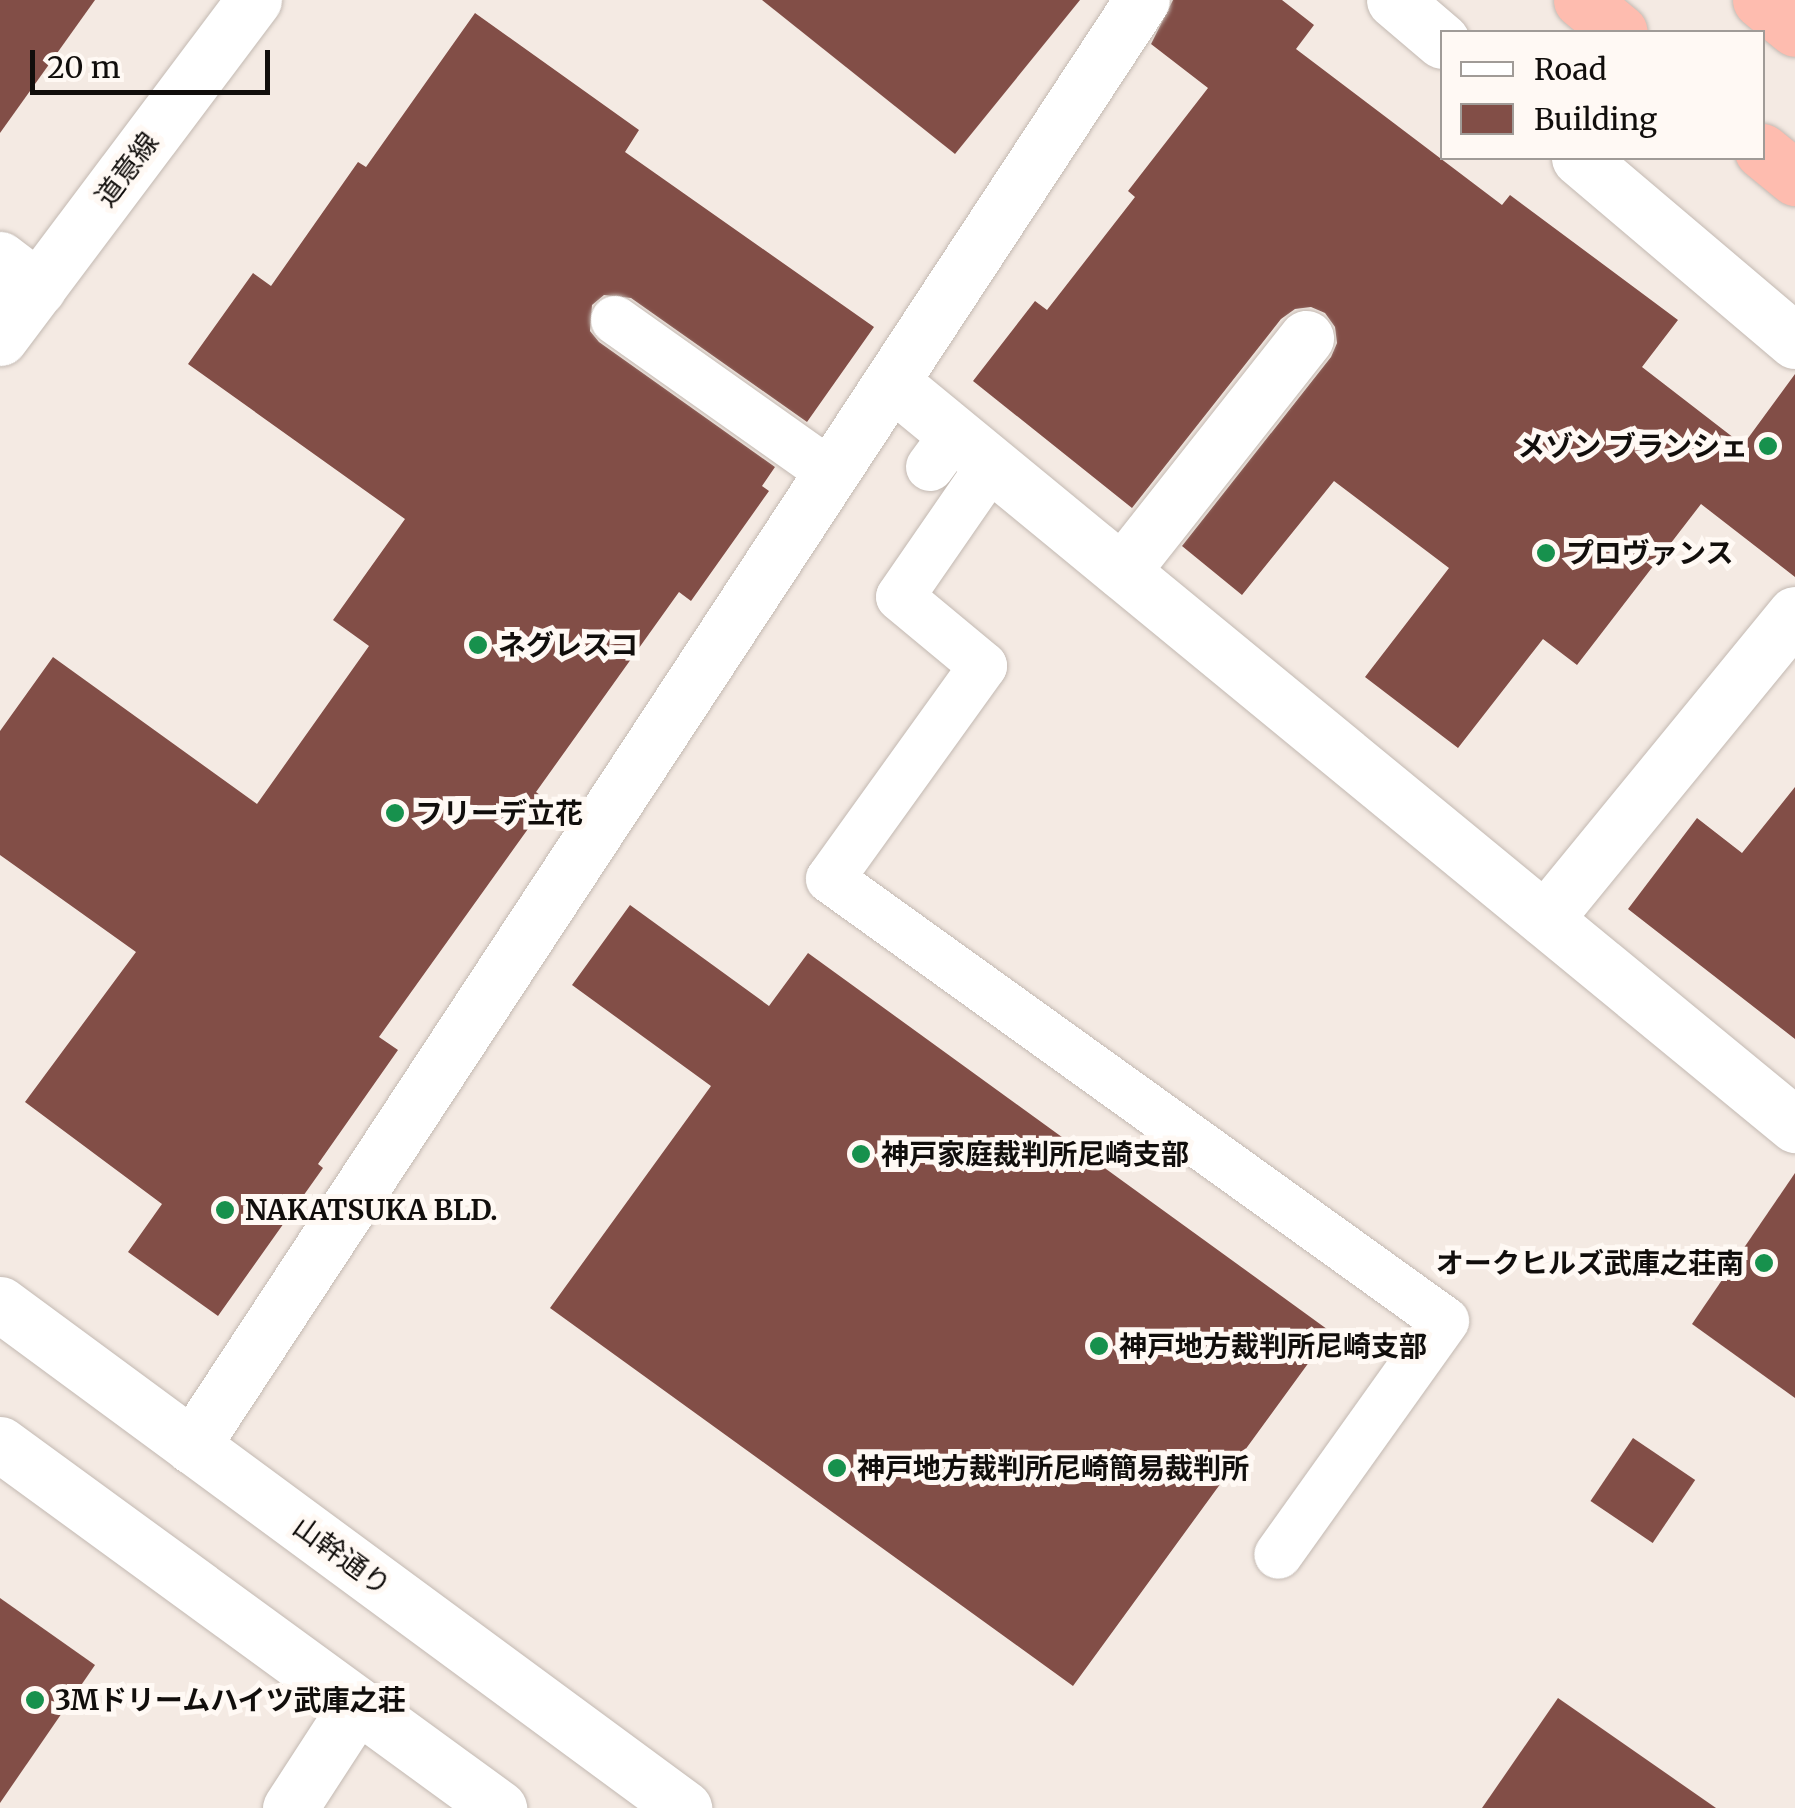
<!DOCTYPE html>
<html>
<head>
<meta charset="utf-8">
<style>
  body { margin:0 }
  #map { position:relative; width:1795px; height:1808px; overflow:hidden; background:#f4eae3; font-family:Merriweather,"Noto Sans JP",serif }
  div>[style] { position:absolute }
  .building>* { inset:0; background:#824e47; transform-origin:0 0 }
  .roads { filter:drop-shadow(0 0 2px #c3b9b2) drop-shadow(0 0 2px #c3b9b2) }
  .service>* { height:48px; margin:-24px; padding:0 24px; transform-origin:24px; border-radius:24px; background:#fff }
  .minor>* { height:55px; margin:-27.5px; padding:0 27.5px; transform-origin:27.5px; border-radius:27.5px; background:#fff }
  .tertiary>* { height:55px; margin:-27.5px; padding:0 27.5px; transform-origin:27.5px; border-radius:27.5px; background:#fff }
  .motorway>* { height:55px; margin:-27.5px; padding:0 27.5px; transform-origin:27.5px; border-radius:27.5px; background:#febcaf }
  .dots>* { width:28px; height:28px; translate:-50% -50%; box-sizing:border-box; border:5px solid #fff9f4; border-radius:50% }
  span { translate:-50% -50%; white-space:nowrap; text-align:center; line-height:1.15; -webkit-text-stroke:10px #fff9f4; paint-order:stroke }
  .street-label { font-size:28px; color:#110e0c }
  .poi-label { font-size:28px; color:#110e0c; font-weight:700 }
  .right { translate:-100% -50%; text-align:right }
  .left { translate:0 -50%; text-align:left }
  .legend { position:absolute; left:1440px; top:30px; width:325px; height:130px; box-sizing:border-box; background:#fff9f4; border:2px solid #a09b97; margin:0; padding:12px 18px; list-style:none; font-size:30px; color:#110e0c }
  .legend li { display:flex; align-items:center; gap:20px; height:50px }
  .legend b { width:50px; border:2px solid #a09b97 }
  .scale { position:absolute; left:30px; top:50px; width:240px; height:45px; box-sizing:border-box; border:5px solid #110e0c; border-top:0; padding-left:12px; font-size:30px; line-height:35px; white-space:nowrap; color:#110e0c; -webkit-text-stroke:8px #fff9f4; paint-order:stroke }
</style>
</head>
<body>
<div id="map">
  <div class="building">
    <i style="clip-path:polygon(0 0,95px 0,0 133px)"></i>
    <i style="clip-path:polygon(762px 0,1080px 0,955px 154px)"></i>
    <i style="clip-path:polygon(1173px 0,1282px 0,1314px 25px,1296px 49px,1502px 205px,1510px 195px,1678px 320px,1642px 367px,1743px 445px,1795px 374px,1795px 577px,1701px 504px,1577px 665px,1543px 639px,1458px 748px,1365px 677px,1449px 568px,1334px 481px,1242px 595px,1182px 546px,1331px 357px,1337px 343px,1335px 327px,1325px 313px,1311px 307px,1295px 309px,1281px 319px,1132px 508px,973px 381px,1035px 301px,1047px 310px,1135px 197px,1128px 191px,1208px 88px,1151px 44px)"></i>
    <i style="clip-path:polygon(475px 13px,639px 130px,625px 152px,874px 327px,807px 422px,631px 298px,604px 295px,592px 305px,590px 331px,599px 342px,775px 467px,762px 486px,769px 491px,691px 601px,679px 592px,536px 792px,548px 801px,379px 1037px,398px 1050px,318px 1164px,323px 1168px,218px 1316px,128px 1252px,162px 1204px,25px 1102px,136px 952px,0 855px,0 731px,53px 657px,257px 804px,369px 646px,333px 620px,405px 519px,188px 364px,253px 273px,271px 286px,358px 162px,366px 167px)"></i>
    <i style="clip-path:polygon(1795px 787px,1795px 1039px,1628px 909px,1697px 818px,1742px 853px)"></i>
    <i style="clip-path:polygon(630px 905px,769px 1006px,808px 953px,1331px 1332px,1073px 1686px,550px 1308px,711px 1086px,572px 985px)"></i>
    <i style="clip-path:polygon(1795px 1173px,1795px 1398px,1692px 1324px)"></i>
    <i style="left:1633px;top:1438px;width:75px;height:76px;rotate:34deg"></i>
    <i style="clip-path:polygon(0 1598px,95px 1665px,0 1803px)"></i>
    <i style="clip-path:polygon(1558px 1698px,1716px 1808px,1482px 1808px)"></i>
  </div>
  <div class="roads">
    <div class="service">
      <i style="left:615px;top:320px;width:268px;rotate:35.3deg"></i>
      <i style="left:991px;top:465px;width:160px;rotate:124.6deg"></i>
      <i style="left:900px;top:597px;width:108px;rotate:39.7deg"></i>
      <i style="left:983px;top:666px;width:262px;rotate:125.7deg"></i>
      <i style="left:830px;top:879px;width:757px;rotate:35.7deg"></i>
      <i style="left:1445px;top:1321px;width:287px;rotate:125.5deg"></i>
      <i style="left:930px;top:467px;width:42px;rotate:-53.7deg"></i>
    </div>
    <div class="minor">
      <i style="left:1394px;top:0;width:63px;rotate:40.5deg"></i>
      <i style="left:1579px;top:158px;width:283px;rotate:40.3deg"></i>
      <i style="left:0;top:259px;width:48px;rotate:37.3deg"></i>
      <i style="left:894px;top:384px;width:1167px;rotate:39.43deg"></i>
      <i style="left:1122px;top:571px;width:297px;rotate:-51.7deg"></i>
      <i style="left:1545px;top:919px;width:394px;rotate:-50.7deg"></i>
      <i style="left:192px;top:1446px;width:1730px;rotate:-56.7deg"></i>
      <i style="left:290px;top:1808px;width:123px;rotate:-57deg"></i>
    </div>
    <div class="tertiary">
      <i style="left:0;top:338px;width:423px;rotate:-53.1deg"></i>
      <i style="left:0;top:1304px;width:850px;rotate:36.38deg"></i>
      <i style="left:0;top:1444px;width:618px;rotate:36.11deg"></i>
    </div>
    <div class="motorway">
      <i style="left:1581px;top:0;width:50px;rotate:39.4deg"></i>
      <i style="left:1760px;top:0;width:45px;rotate:39.6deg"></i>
      <i style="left:1762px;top:151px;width:43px;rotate:39.3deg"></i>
    </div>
  </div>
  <div class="dots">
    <i style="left:1768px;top:446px;background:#17914d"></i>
    <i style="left:1546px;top:553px;background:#17914d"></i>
    <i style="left:478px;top:645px;background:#17914d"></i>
    <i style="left:395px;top:813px;background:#17914d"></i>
    <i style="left:861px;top:1154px;background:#17914d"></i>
    <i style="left:225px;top:1210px;background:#17914d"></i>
    <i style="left:1764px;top:1263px;background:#17914d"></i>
    <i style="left:1099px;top:1346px;background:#17914d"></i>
    <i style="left:837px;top:1468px;background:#17914d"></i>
    <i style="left:35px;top:1700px;background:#17914d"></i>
  </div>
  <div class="street-label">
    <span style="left:127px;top:169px;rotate:-53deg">道意線</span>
    <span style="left:342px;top:1556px;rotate:36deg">山幹通り</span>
  </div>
  <div class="poi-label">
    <span class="right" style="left:1748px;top:446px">メゾン ブランシェ</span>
    <span class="left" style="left:1566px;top:553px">プロヴァンス</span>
    <span class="left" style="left:498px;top:645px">ネグレスコ</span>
    <span class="left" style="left:415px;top:813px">フリーデ立花</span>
    <span class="left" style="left:881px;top:1154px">神戸家庭裁判所尼崎支部</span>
    <span class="left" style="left:245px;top:1210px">NAKATSUKA BLD.</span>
    <span class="right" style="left:1744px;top:1263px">オークヒルズ武庫之荘南</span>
    <span class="left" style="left:1119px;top:1346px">神戸地方裁判所尼崎支部</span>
    <span class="left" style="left:857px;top:1468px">神戸地方裁判所尼崎簡易裁判所</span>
    <span class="left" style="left:55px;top:1700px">3Mドリームハイツ武庫之荘</span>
  </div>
  <ul class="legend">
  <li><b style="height:12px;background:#fff"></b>Road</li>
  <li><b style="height:28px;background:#824e47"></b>Building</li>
  </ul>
  <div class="scale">20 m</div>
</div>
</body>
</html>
